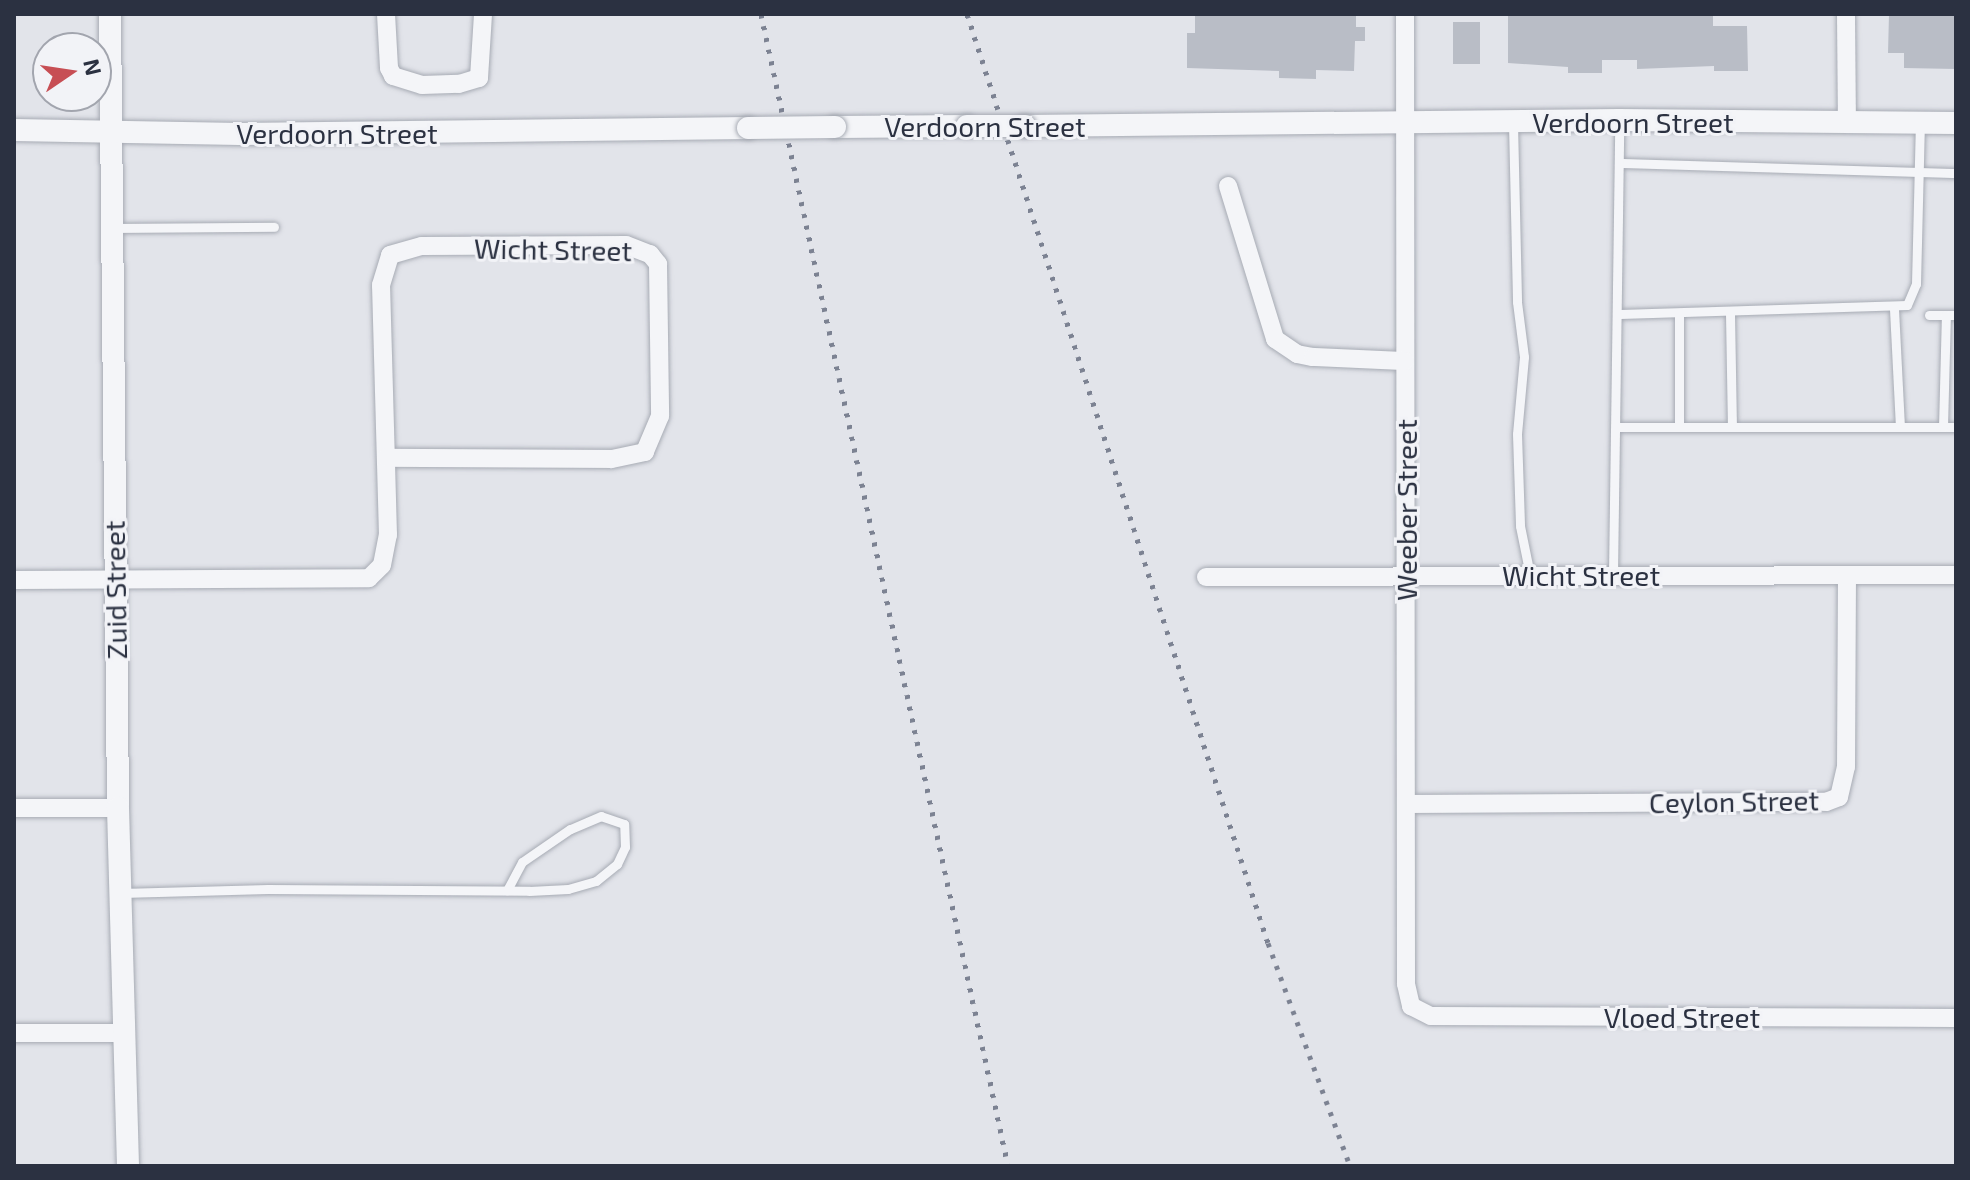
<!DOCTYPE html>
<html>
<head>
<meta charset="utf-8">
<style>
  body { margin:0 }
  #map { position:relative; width:1970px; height:1180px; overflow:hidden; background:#e2e4ea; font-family:"Exo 2",sans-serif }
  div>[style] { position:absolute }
  .building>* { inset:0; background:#b9bdc6; transform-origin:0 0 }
  .roads { filter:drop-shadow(0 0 2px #a7abb4) drop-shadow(0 0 2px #a7abb4) }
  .service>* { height:9px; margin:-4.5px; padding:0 4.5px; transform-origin:4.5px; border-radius:4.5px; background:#f4f5f8 }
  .minor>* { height:18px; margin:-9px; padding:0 9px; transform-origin:9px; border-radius:9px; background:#f4f5f8 }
  .tertiary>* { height:22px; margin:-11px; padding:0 11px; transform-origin:11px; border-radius:11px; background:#f4f5f8 }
  .rail>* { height:5px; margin-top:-2.5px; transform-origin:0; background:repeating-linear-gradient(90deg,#7c8292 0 4px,transparent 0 12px) }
  .bridges { filter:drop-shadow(0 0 2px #a7abb4) drop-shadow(0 0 2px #a7abb4) }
  .tertiary-bridge>* { height:22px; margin:-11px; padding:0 11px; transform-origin:11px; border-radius:11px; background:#f4f5f8 }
  span { translate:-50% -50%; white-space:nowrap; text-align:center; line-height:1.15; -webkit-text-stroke:6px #f2f3f7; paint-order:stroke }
  .street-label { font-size:28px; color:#2b3141 }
  .frame { position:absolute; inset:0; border:16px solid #2b3141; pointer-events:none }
  .north { position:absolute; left:32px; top:32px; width:80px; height:80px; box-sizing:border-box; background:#f2f3f7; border:2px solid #a2a5ae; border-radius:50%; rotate:77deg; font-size:22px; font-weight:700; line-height:32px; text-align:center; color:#2b3141 }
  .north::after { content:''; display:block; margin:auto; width:28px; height:36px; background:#c74e54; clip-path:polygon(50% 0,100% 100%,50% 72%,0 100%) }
</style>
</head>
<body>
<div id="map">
  <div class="building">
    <i style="clip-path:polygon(1195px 14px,1356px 14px,1356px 27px,1365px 27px,1365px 41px,1355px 41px,1354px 71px,1316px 70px,1316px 79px,1279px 78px,1279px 71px,1187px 68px,1187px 33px,1195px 33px)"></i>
    <i style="clip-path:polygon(1713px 14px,1713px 26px,1747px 26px,1748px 71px,1714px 71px,1714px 66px,1637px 69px,1637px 60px,1602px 60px,1602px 73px,1568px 73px,1568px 67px,1508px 63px,1508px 16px)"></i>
    <i style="clip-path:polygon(1889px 14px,1956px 14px,1956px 69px,1904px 68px,1904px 53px,1888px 53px)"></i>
    <i style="left:1453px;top:22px;width:27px;height:42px"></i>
  </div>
  <div class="roads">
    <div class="service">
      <i style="left:1513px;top:123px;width:179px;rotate:88.7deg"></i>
      <i style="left:1517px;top:302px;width:55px;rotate:82.7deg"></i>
      <i style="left:1524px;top:357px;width:77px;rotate:95.2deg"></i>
      <i style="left:1517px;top:434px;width:92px;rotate:88.1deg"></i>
      <i style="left:1520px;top:526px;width:50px;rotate:78.5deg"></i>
      <i style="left:1619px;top:163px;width:337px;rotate:1.7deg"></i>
      <i style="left:114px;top:228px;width:160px;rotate:-0.4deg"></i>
      <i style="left:1894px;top:309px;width:118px;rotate:87.1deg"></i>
      <i style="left:1620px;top:314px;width:287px;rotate:-1.8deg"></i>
      <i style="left:1907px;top:305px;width:23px;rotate:-67deg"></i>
      <i style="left:1916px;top:284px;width:160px;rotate:-88.6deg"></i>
      <i style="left:1679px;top:314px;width:112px;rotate:90deg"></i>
      <i style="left:1730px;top:314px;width:113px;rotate:89deg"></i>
      <i style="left:1929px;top:315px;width:27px"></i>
      <i style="left:1617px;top:427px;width:339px"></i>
      <i style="left:1943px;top:427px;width:112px;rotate:-88.5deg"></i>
      <i style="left:1613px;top:574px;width:453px;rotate:-89.2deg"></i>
      <i style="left:121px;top:893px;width:147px;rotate:-1.6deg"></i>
      <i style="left:268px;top:889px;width:261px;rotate:0.4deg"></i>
      <i style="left:529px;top:891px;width:39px;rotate:-3deg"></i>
      <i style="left:568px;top:889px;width:29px;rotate:-16deg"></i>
      <i style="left:596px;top:881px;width:27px;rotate:-39deg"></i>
      <i style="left:617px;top:864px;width:19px;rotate:-65deg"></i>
      <i style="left:625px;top:847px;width:23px;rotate:-92deg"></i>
      <i style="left:624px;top:824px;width:24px;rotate:-161deg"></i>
      <i style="left:601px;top:816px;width:34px;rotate:157deg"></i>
      <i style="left:570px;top:829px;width:58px;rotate:145.5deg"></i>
      <i style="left:522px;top:862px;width:32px;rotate:118deg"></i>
    </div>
    <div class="minor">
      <i style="left:386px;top:14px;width:54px;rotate:86.8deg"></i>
      <i style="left:389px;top:68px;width:9px;rotate:63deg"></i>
      <i style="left:393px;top:76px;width:30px;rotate:17deg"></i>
      <i style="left:422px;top:85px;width:37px;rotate:-2deg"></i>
      <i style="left:459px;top:84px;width:21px;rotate:-17deg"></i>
      <i style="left:479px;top:78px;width:64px;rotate:-86.4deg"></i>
      <i style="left:1405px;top:14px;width:970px;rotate:89.94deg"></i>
      <i style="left:1406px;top:984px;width:23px;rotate:77deg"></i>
      <i style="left:1411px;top:1006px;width:22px;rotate:27deg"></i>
      <i style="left:1431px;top:1016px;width:525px;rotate:0.22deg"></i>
      <i style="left:1846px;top:14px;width:108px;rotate:89.5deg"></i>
      <i style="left:1228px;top:186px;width:160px;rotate:72.9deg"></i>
      <i style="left:1275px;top:339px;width:27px;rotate:34deg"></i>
      <i style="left:1297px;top:354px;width:16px;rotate:11deg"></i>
      <i style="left:1313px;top:357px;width:92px;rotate:2.5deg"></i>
      <i style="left:1206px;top:577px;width:750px;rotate:-0.15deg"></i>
      <i style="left:14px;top:580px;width:355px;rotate:-0.3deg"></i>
      <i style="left:369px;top:578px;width:18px;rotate:-45deg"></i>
      <i style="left:382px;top:565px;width:31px;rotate:-79deg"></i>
      <i style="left:388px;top:535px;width:250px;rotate:-91.6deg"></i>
      <i style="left:381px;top:285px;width:31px;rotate:-73deg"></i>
      <i style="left:390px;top:255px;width:33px;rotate:-16deg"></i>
      <i style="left:422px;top:246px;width:204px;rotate:-0.3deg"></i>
      <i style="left:626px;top:245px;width:26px;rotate:21deg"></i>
      <i style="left:650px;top:254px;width:13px;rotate:51deg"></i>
      <i style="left:658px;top:264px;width:152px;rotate:89.2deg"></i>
      <i style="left:660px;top:416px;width:39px;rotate:113deg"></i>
      <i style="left:645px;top:452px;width:35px;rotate:168deg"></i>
      <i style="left:611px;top:459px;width:225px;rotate:-179.7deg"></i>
      <i style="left:1406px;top:804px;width:420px;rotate:-0.3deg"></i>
      <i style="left:1826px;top:802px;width:14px;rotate:-21deg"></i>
      <i style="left:1839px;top:797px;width:31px;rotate:-77deg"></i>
      <i style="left:1846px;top:767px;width:191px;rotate:-89.7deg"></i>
      <i style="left:14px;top:808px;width:104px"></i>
      <i style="left:14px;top:1033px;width:110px"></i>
    </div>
    <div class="tertiary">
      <i style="left:110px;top:14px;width:794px;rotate:89.42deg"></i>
      <i style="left:118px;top:808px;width:358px;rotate:88.4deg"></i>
      <i style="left:1025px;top:126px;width:594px;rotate:-0.58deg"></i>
      <i style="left:1619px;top:120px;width:337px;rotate:0.5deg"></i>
      <i style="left:835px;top:127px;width:132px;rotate:-0.4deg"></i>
      <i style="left:14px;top:130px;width:226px;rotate:1deg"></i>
      <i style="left:240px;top:134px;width:508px;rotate:-0.68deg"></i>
    </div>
  </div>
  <div class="rail">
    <i style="left:761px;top:14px;width:1178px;rotate:77.9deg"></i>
    <i style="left:967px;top:14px;width:977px;rotate:72.05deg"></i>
    <i style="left:1268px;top:943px;width:238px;rotate:69.8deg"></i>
  </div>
  <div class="bridges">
    <div class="tertiary-bridge">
      <i style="left:967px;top:126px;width:58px"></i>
      <i style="left:748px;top:128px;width:87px;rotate:-0.7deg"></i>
    </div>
  </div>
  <div class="street-label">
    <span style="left:1633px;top:122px">Verdoorn Street</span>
    <span style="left:985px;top:126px">Verdoorn Street</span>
    <span style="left:337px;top:133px">Verdoorn Street</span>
    <span style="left:553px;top:249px;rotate:1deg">Wicht Street</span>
    <span style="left:1406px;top:510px;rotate:-90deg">Weeber Street</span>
    <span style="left:1581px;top:575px">Wicht Street</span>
    <span style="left:115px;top:590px;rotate:-91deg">Zuid Street</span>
    <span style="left:1734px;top:801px;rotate:-1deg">Ceylon Street</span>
    <span style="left:1682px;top:1017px">Vloed Street</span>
  </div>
  <div class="frame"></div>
  <div class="north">N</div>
</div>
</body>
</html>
